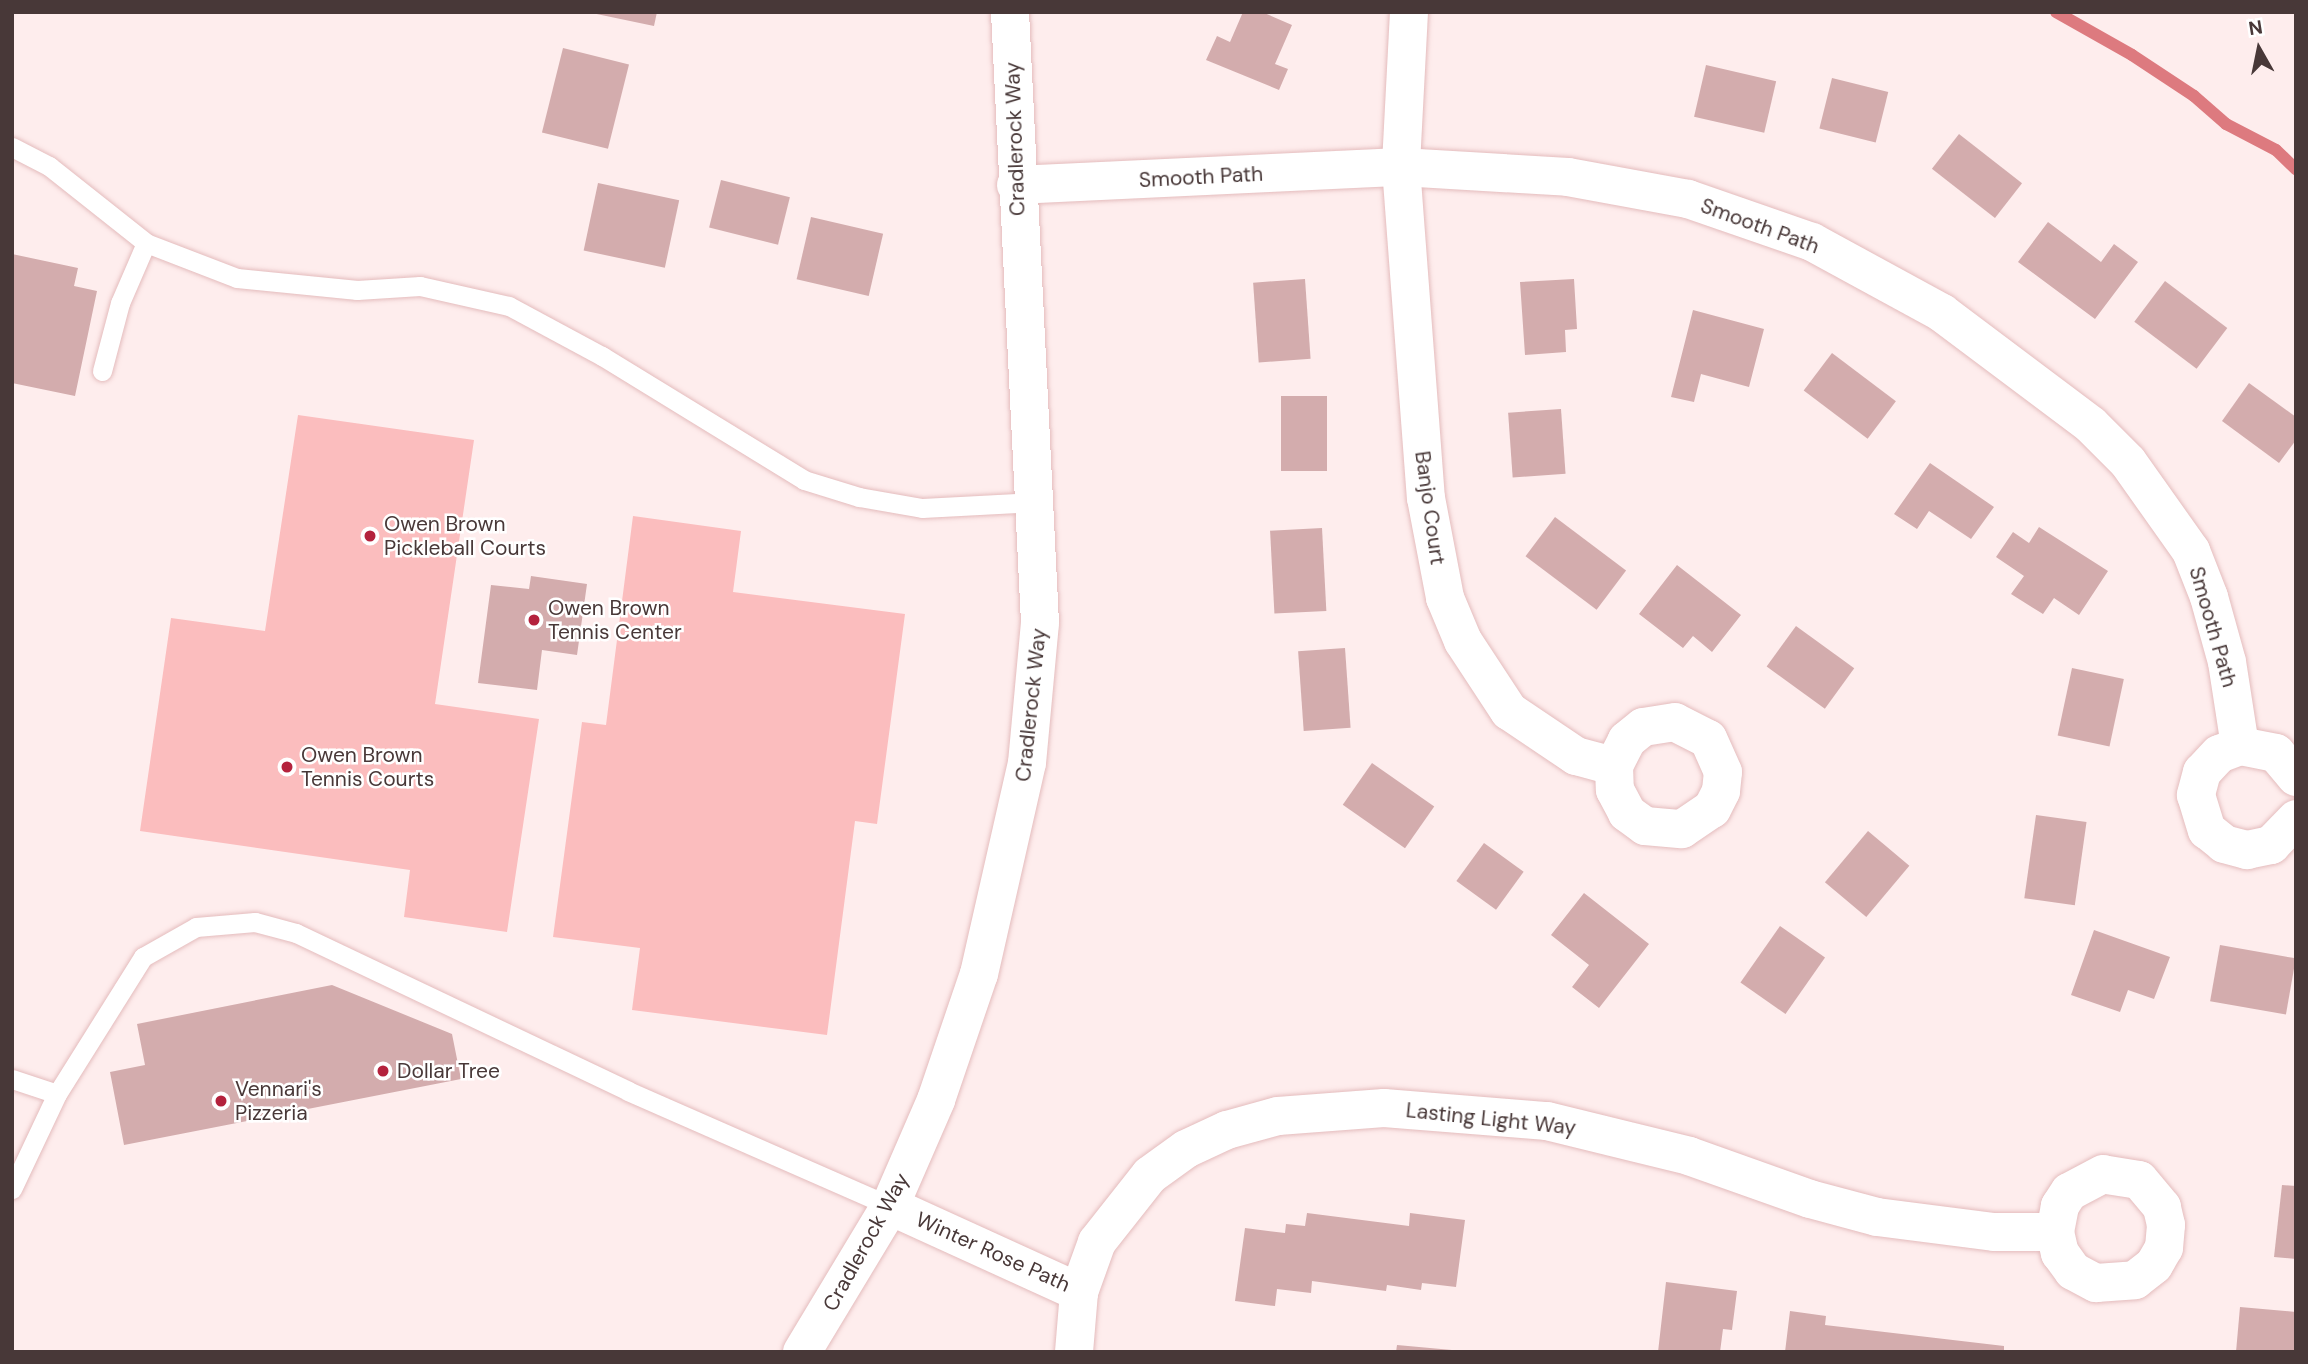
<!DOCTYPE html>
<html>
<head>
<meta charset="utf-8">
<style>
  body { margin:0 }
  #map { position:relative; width:2308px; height:1364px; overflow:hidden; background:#feeded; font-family:"DM Sans",sans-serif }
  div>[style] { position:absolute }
  .green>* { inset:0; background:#fbbdbe }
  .stream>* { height:12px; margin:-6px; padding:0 6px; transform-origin:6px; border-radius:6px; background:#dd7a7f }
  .building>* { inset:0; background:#d3acad; transform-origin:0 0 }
  .roads { filter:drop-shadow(0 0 2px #e4bcbd) drop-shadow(0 0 2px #e4bcbd) }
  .service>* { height:19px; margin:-9.5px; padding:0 9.5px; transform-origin:9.5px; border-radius:9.5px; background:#fff }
  .minor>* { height:38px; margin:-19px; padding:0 19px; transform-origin:19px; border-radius:19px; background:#fff }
  .tertiary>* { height:38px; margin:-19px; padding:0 19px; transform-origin:19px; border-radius:19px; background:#fff }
  .dots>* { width:19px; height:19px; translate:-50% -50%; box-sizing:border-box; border:4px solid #fff; border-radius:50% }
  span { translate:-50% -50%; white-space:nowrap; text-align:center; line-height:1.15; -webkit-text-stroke:5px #fff; paint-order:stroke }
  .street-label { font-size:21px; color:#483838 }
  .poi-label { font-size:21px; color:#483838 }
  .left { translate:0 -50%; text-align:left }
  .frame { position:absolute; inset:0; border:14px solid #483838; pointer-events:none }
  .north { position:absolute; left:2224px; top:14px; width:70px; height:70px; -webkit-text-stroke:5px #fff; paint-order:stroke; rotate:351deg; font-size:19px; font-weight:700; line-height:28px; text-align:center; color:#483838 }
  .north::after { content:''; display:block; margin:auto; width:24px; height:32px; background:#483838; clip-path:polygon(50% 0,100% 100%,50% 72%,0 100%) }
</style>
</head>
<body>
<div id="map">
  <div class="green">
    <i style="clip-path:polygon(298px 415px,474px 440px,435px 704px,539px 719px,507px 932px,404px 917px,410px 870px,140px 831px,171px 618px,265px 631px)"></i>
    <i style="clip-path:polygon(633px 516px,741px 531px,733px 592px,905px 614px,877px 824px,855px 821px,827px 1035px,632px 1010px,640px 948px,553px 937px,582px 722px,606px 725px)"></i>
  </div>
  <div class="stream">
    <i style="left:2056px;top:12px;width:87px;rotate:29.5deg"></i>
    <i style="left:2132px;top:55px;width:74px;rotate:33.5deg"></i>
    <i style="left:2194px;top:96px;width:43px;rotate:41.2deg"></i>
    <i style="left:2226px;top:124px;width:56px;rotate:27.5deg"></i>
    <i style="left:2276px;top:150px;width:28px;rotate:44deg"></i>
  </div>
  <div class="building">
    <i style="clip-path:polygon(587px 12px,657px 12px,654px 26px)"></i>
    <i style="clip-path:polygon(1243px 12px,1262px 12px,1292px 25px,1275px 64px,1288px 69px,1279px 90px,1206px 60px,1217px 36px,1230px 42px)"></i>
    <i style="left:563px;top:48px;width:68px;height:87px;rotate:14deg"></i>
    <i style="left:1706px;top:65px;width:72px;height:53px;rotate:13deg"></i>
    <i style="left:1832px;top:78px;width:58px;height:52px;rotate:14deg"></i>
    <i style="left:1959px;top:134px;width:80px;height:44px;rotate:38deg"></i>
    <i style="left:721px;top:180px;width:71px;height:49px;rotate:14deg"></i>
    <i style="left:598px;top:183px;width:83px;height:69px;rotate:12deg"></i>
    <i style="left:811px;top:217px;width:74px;height:64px;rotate:13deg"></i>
    <i style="clip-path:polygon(2048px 222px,2101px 262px,2114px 244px,2138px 262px,2095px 319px,2018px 262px)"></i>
    <i style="clip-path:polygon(12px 254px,78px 268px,74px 286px,97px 291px,75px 396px,12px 383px)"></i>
    <i style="left:1305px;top:279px;width:80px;height:52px;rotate:86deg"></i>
    <i style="clip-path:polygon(1574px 279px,1577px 329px,1565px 330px,1566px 352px,1525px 355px,1520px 282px)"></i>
    <i style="left:2165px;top:281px;width:78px;height:51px;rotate:37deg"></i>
    <i style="clip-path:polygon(1693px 310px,1764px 329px,1749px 387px,1701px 374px,1694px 402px,1671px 397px)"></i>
    <i style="left:1832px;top:353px;width:80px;height:47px;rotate:37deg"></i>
    <i style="clip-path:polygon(2249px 383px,2296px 417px,2296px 440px,2279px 463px,2222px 421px)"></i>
    <i style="left:1327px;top:396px;width:75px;height:46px;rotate:90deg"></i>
    <i style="left:1561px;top:409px;width:65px;height:53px;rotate:86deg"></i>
    <i style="clip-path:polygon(1930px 463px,1994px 507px,1971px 539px,1929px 511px,1917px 529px,1894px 514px)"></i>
    <i style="left:1555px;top:517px;width:89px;height:49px;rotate:37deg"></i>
    <i style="clip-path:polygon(2039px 527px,2108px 571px,2079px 615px,2054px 598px,2043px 614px,2011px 594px,2024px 576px,1996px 557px,2013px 532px,2029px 543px)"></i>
    <i style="left:1322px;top:528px;width:83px;height:52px;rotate:87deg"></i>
    <i style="clip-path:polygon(1677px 565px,1741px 615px,1712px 652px,1693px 636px,1683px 648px,1639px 614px)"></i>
    <i style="clip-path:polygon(531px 576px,587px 584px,577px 655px,542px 650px,537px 690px,478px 683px,491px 585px,529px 589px)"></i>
    <i style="left:1796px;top:626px;width:72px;height:50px;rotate:36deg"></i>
    <i style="left:1345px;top:648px;width:80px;height:47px;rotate:86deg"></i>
    <i style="left:2072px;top:668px;width:53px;height:69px;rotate:12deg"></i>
    <i style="left:1372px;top:763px;width:76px;height:51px;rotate:35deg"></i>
    <i style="left:2036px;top:815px;width:51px;height:84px;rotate:8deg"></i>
    <i style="left:1868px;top:831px;width:54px;height:67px;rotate:40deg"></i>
    <i style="left:1484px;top:843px;width:49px;height:47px;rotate:36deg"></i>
    <i style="clip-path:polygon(1584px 893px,1649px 944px,1599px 1008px,1572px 987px,1589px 965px,1551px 935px)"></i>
    <i style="left:1780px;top:926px;width:55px;height:69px;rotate:35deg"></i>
    <i style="clip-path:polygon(2094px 930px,2170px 957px,2154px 999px,2128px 990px,2120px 1012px,2071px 995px)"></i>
    <i style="left:2220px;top:945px;width:77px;height:57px;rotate:10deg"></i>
    <i style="clip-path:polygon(332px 985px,452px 1034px,461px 1079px,124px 1145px,110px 1072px,145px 1065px,137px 1024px)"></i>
    <i style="clip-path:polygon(2282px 1185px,2296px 1186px,2296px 1259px,2274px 1257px)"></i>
    <i style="clip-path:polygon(1307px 1213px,1409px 1226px,1410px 1213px,1465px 1220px,1456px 1287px,1422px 1283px,1421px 1290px,1387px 1285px,1386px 1291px,1312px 1281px,1311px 1293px,1277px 1289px,1275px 1306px,1235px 1301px,1245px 1228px,1285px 1233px,1286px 1224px,1305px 1226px)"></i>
    <i style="clip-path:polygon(1666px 1282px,1737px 1291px,1732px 1330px,1723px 1329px,1720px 1352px,1658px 1352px)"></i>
    <i style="clip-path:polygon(2240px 1307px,2296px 1312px,2296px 1352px,2236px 1352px)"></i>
    <i style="clip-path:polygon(1790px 1311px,1826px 1316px,1825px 1325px,2004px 1346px,2004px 1352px,1785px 1352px)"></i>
    <i style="clip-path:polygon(1397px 1345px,1452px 1350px,1451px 1352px,1396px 1352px)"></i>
  </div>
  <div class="roads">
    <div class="service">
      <i style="left:12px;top:147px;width:42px;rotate:27.2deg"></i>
      <i style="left:49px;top:166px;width:124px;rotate:38.4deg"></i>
      <i style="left:146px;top:243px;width:97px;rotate:21deg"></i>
      <i style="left:237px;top:278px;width:121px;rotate:5.7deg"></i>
      <i style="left:357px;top:290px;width:63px;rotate:-3.6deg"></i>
      <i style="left:420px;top:286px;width:91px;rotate:12.7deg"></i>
      <i style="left:509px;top:306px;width:106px;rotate:28.3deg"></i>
      <i style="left:602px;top:356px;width:237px;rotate:31.5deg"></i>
      <i style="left:804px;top:480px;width:58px;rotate:17.2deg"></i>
      <i style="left:859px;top:497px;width:64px;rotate:9.9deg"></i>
      <i style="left:922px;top:508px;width:114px;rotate:-3deg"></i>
      <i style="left:102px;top:371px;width:70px;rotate:-75.2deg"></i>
      <i style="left:120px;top:303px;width:65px;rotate:-66.6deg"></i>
      <i style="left:12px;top:1079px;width:47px;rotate:18.4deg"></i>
      <i style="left:12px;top:1189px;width:105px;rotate:-64.7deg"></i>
      <i style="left:57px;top:1094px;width:162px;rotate:-57.9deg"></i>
      <i style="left:143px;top:957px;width:61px;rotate:-29.5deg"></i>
      <i style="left:196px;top:927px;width:59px;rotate:-4.8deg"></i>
      <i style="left:255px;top:922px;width:42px;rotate:15deg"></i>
      <i style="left:296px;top:933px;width:368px;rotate:25.4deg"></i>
      <i style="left:628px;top:1091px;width:286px;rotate:23.7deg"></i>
    </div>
    <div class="minor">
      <i style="left:1409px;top:12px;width:155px;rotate:93deg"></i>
      <i style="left:1401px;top:167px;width:332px;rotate:85.7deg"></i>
      <i style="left:1426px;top:498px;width:102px;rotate:79.2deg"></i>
      <i style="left:1445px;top:598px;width:47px;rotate:67.3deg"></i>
      <i style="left:1463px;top:641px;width:84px;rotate:56.7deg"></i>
      <i style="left:1509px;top:711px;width:81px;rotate:33.9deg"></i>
      <i style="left:1576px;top:756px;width:39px;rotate:15deg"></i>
      <i style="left:1614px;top:766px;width:24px;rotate:88deg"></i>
      <i style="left:1615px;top:790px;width:26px;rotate:62deg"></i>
      <i style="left:1627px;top:813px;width:22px;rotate:36deg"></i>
      <i style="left:1645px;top:826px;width:37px;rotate:5deg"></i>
      <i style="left:1682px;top:829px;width:36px;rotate:-34deg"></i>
      <i style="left:1712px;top:809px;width:20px;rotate:-63deg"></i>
      <i style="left:1721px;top:791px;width:19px;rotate:-84deg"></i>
      <i style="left:1723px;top:772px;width:36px;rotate:-114deg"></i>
      <i style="left:1708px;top:739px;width:37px;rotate:-153deg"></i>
      <i style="left:1675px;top:722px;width:32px;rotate:171deg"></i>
      <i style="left:1643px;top:727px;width:21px;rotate:141deg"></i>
      <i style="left:1627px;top:740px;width:29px;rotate:117deg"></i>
      <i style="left:1016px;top:185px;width:385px;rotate:-2.7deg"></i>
      <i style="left:1401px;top:167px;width:167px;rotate:3.4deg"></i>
      <i style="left:1568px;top:177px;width:122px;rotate:10.4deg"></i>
      <i style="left:1688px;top:199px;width:131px;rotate:19.1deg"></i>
      <i style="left:1812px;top:242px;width:148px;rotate:28.6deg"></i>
      <i style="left:1942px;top:313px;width:186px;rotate:36.9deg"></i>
      <i style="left:2091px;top:425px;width:52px;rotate:45deg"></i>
      <i style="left:2128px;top:462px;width:109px;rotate:54.7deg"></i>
      <i style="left:2191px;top:551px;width:49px;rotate:68.6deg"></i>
      <i style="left:2209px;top:597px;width:67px;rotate:74.5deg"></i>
      <i style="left:2227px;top:662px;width:85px;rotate:81.2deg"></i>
      <i style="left:2296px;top:777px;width:31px;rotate:-130deg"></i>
      <i style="left:2276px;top:753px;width:37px;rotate:-169deg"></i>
      <i style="left:2240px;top:746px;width:22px;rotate:159deg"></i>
      <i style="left:2219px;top:754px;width:25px;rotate:133deg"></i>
      <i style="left:2202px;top:772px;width:24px;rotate:105deg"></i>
      <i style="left:2196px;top:795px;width:37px;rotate:73deg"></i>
      <i style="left:2207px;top:830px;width:22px;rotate:39deg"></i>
      <i style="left:2224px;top:844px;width:24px;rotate:15deg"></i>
      <i style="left:2247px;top:850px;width:25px;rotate:-12deg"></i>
      <i style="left:2271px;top:845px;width:36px;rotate:-46deg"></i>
      <i style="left:890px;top:1206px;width:208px;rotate:24.5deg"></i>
      <i style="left:1074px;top:1352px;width:60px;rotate:-85.2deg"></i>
      <i style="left:1079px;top:1292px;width:53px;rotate:-70.2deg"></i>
      <i style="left:1097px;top:1242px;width:85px;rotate:-51.7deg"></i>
      <i style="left:1150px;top:1175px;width:44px;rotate:-35.8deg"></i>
      <i style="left:1186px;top:1149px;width:45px;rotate:-24.9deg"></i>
      <i style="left:1227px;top:1130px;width:53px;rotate:-15.4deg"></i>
      <i style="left:1278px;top:1116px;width:106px;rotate:-4.3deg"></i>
      <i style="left:1384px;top:1108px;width:164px;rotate:4.6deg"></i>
      <i style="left:1547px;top:1121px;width:146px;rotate:13.8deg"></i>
      <i style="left:1689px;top:1156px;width:128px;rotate:19.6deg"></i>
      <i style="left:1810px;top:1199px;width:69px;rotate:15deg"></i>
      <i style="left:1877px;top:1217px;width:118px;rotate:7.3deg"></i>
      <i style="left:1994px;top:1232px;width:61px"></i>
      <i style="left:2055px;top:1232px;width:22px;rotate:77deg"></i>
      <i style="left:2060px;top:1253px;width:22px;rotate:54deg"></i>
      <i style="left:2073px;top:1271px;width:26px;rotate:28deg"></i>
      <i style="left:2096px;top:1283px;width:39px;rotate:-4deg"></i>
      <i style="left:2135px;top:1280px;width:24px;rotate:-38deg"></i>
      <i style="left:2154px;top:1265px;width:20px;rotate:-60deg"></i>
      <i style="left:2164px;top:1248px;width:23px;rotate:-85deg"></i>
      <i style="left:2166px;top:1225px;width:18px;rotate:-103deg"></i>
      <i style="left:2162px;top:1207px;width:35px;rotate:-130deg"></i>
      <i style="left:2139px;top:1180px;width:36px;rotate:-171deg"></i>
      <i style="left:2103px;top:1174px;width:38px;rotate:152deg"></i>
      <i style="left:2069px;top:1192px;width:17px;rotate:123deg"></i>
      <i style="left:2060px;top:1206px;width:26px;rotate:101deg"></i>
    </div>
    <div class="tertiary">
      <i style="left:802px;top:1352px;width:170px;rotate:-58.9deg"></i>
      <i style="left:890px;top:1206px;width:116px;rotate:-66.5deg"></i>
      <i style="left:936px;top:1100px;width:133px;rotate:-71.2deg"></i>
      <i style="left:979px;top:974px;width:216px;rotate:-77.2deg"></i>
      <i style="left:1027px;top:763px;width:141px;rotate:-84.7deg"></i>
      <i style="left:1040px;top:623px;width:612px;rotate:-92.81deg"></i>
    </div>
  </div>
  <div class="dots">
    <i style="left:370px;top:536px;background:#b4223d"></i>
    <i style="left:534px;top:620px;background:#b4223d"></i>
    <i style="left:287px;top:767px;background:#b4223d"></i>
    <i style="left:383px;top:1071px;background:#b4223d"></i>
    <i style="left:221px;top:1101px;background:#b4223d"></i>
  </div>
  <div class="street-label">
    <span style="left:1015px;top:139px;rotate:-92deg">Cradlerock Way</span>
    <span style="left:1201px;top:177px;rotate:-3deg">Smooth Path</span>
    <span style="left:1760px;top:226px;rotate:20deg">Smooth Path</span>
    <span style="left:1430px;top:508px;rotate:82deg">Banjo Court</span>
    <span style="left:2213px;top:627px;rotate:74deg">Smooth Path</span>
    <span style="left:1031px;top:705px;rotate:-84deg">Cradlerock Way</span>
    <span style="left:1491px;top:1119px;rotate:6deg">Lasting Light Way</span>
    <span style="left:866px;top:1242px;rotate:-61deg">Cradlerock Way</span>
    <span style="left:993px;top:1252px;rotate:24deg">Winter Rose Path</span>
  </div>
  <div class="poi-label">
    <span class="left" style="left:384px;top:536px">Owen Brown<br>Pickleball Courts</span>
    <span class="left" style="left:548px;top:620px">Owen Brown<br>Tennis Center</span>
    <span class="left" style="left:301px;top:767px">Owen Brown<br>Tennis Courts</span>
    <span class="left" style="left:397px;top:1071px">Dollar Tree</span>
    <span class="left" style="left:235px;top:1101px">Vennari's<br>Pizzeria</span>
  </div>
  <div class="frame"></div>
  <div class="north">N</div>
</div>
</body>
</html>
